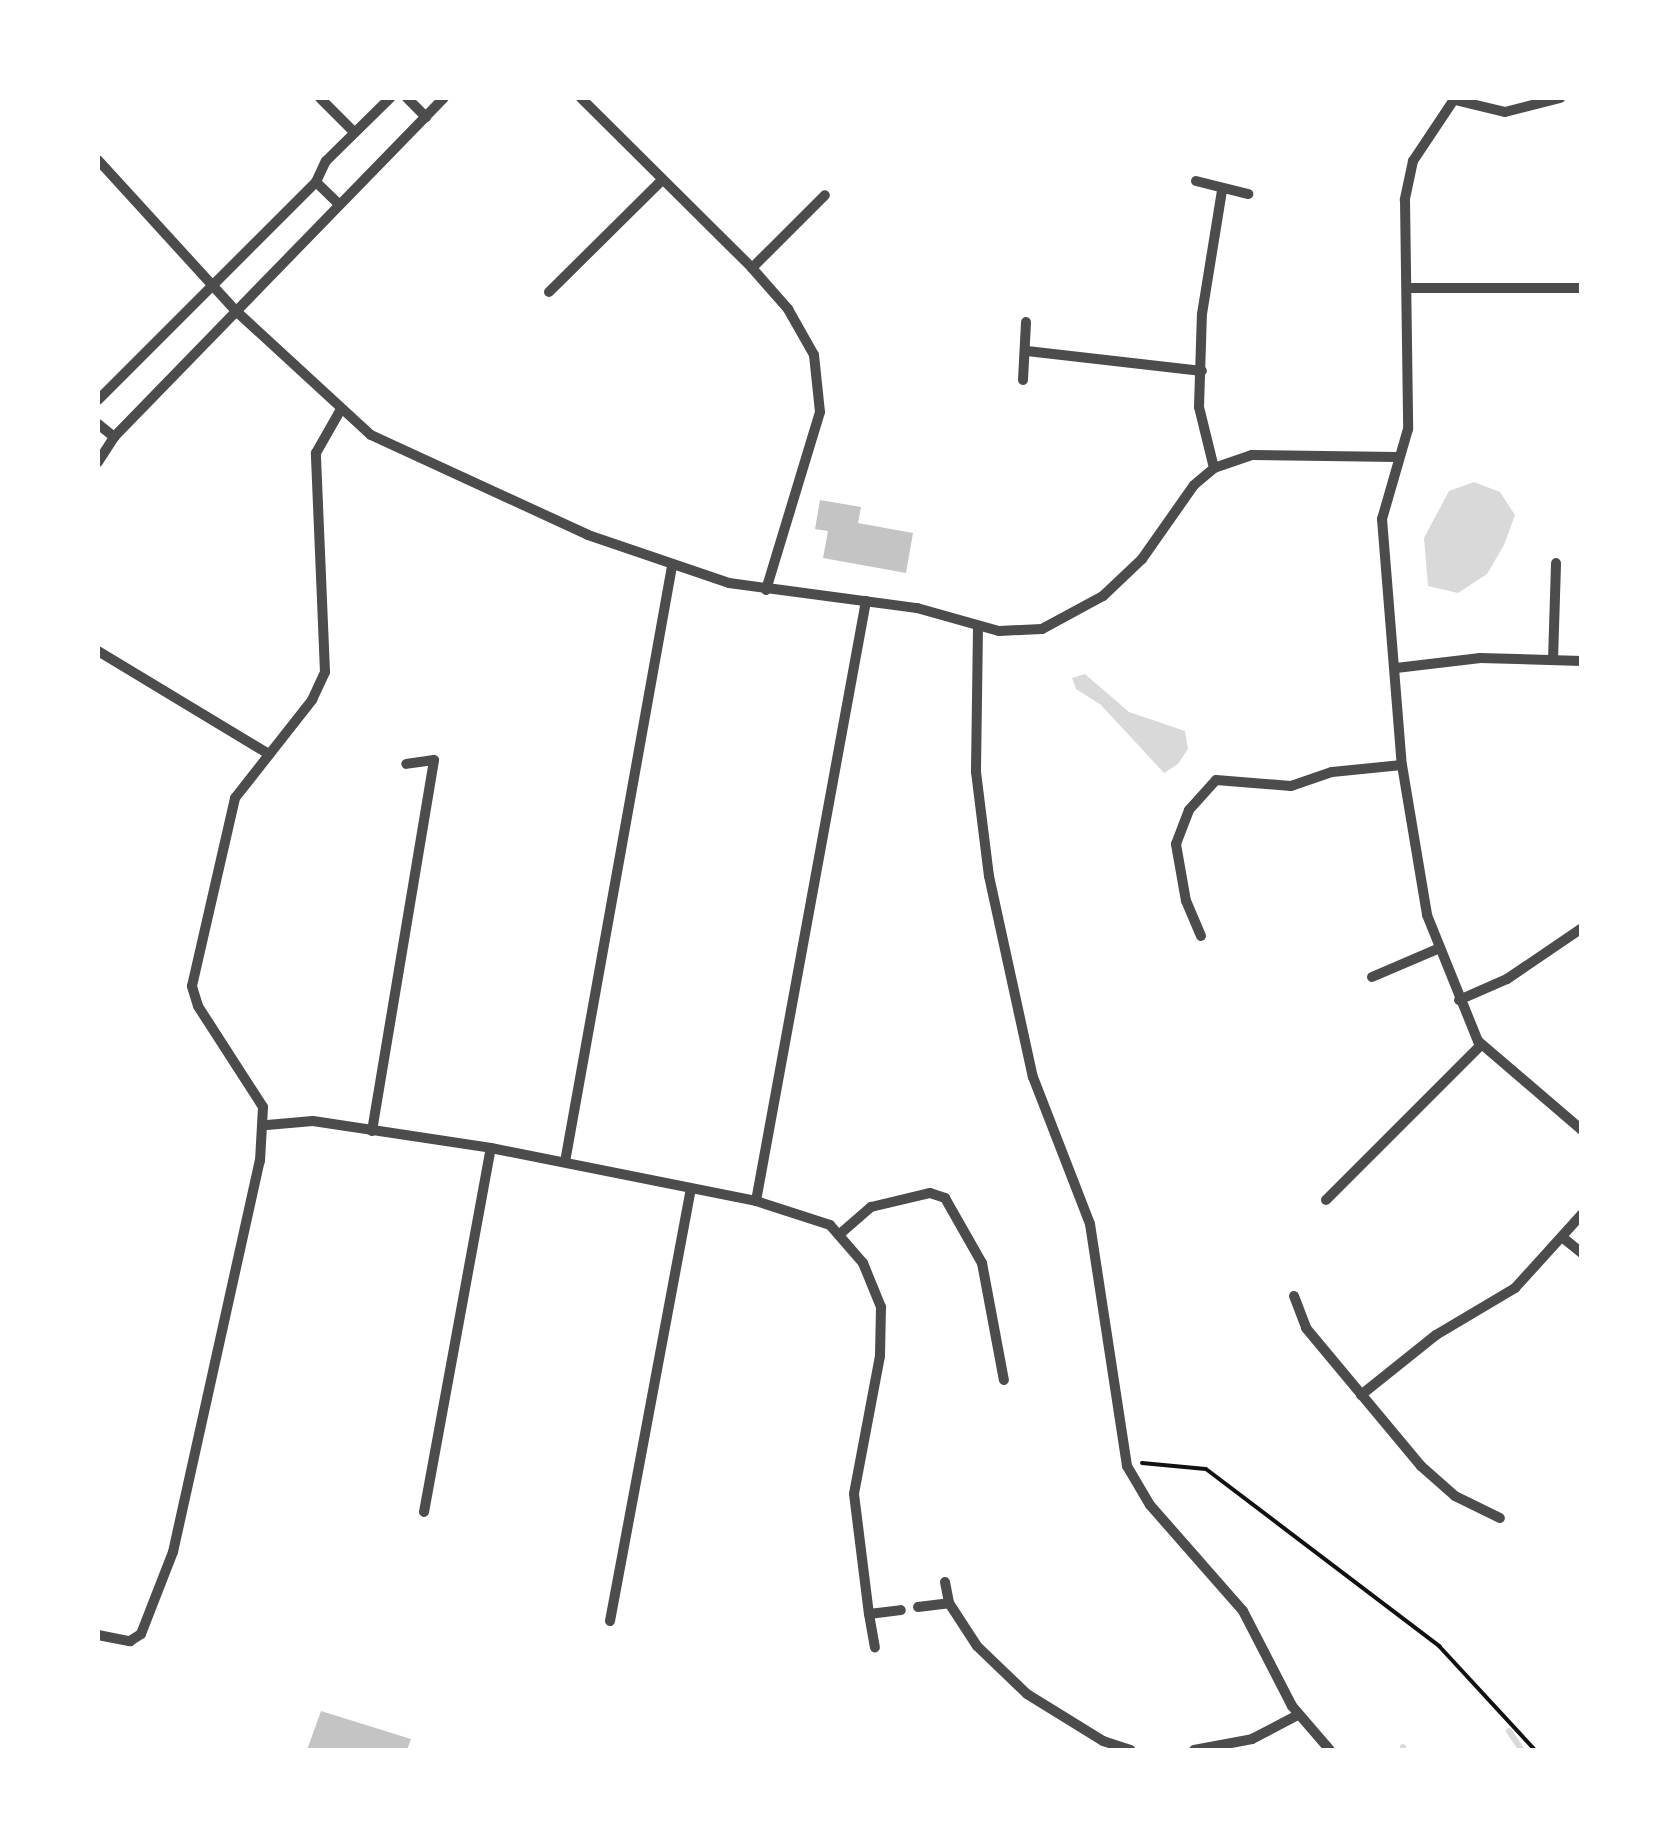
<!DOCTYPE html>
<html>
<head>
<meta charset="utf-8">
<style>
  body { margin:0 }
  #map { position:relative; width:1679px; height:1848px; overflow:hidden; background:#fff; font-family:Overpass,sans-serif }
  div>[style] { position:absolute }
  .water>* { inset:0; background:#d9d9d9 }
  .stream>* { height:6px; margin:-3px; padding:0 3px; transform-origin:3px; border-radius:3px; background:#d9d9d9 }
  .building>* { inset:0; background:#c4c4c4 }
  .path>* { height:4px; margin:-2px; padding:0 2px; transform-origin:2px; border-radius:2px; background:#111 }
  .minor>* { height:10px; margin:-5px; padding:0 5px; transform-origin:5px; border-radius:5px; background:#4c4c4c }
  span { translate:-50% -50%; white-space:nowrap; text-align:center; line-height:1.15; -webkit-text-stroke:9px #fff; paint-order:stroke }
  .frame { position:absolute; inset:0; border:100px solid #fff; pointer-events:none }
</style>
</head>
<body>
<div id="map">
  <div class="water">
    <i style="clip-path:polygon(1474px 482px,1500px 492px,1515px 515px,1504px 545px,1487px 574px,1458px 593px,1428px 586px,1424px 538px,1449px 491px)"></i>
    <i style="clip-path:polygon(1085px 674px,1129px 712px,1185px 731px,1188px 749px,1178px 764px,1164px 773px,1101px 705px,1076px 689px,1072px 678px)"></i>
  </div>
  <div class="stream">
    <i style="left:1509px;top:1731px;width:23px;rotate:56deg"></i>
    <i style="left:1403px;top:1750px;width:3px;rotate:-90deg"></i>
  </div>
  <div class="building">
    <i style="clip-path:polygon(820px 500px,861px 507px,858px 523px,913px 533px,906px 573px,823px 558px,828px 531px,815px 529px)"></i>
    <i style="clip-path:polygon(321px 1711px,411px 1739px,407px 1750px,307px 1750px)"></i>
  </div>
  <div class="path">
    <i style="left:1142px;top:1463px;width:64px;rotate:5.4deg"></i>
    <i style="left:1206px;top:1469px;width:293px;rotate:37.2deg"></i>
    <i style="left:1439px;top:1646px;width:142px;rotate:47.3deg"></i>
  </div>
  <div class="minor">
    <i style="left:320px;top:98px;width:47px;rotate:45deg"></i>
    <i style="left:407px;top:98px;width:27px;rotate:45deg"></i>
    <i style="left:581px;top:98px;width:241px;rotate:44.8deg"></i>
    <i style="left:752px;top:268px;width:55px;rotate:48.7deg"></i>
    <i style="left:788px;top:309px;width:53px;rotate:60.5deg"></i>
    <i style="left:814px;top:355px;width:57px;rotate:84deg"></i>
    <i style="left:820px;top:412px;width:186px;rotate:106.9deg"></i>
    <i style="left:1455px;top:98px;width:76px;rotate:123.7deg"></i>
    <i style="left:1413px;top:161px;width:40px;rotate:102deg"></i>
    <i style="left:1405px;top:200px;width:229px;rotate:89.2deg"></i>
    <i style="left:1408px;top:429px;width:94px;rotate:106.1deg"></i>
    <i style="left:1382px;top:519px;width:247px;rotate:85.4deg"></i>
    <i style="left:1402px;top:765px;width:152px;rotate:80.5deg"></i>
    <i style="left:1427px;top:915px;width:136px;rotate:68deg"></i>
    <i style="left:1478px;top:1041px;width:137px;rotate:40.6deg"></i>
    <i style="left:1455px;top:100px;width:51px;rotate:13.5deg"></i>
    <i style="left:1505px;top:112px;width:57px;rotate:-14.3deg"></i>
    <i style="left:98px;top:160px;width:205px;rotate:47.6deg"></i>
    <i style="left:236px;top:311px;width:183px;rotate:42.6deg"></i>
    <i style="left:371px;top:435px;width:239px;rotate:24.7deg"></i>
    <i style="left:588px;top:535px;width:149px;rotate:18.8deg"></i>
    <i style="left:729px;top:583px;width:190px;rotate:7.6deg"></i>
    <i style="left:917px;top:608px;width:85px;rotate:15.7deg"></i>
    <i style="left:999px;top:631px;width:43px;rotate:-2.7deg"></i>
    <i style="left:1042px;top:629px;width:69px;rotate:-28.4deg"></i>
    <i style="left:1103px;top:596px;width:54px;rotate:-43.5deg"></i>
    <i style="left:1142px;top:559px;width:90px;rotate:-54.9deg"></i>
    <i style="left:1194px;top:485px;width:26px;rotate:-40deg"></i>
    <i style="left:1214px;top:468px;width:40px;rotate:-18.9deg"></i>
    <i style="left:1252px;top:455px;width:145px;rotate:0.8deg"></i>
    <i style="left:1196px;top:181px;width:54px;rotate:14deg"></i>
    <i style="left:316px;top:182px;width:30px;rotate:44deg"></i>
    <i style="left:752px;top:268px;width:103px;rotate:-45deg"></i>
    <i style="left:1408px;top:288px;width:174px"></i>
    <i style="left:549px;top:292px;width:159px;rotate:-44.7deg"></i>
    <i style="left:1027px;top:351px;width:176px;rotate:6.5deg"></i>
    <i style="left:1023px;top:380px;width:58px;rotate:-87deg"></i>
    <i style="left:98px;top:400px;width:308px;rotate:-45deg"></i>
    <i style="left:316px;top:182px;width:23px;rotate:-65deg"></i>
    <i style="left:326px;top:161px;width:90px;rotate:-44.5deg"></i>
    <i style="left:98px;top:424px;width:21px;rotate:39deg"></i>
    <i style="left:98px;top:462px;width:30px;rotate:-57deg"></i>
    <i style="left:114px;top:437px;width:473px;rotate:-45.8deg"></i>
    <i style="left:1214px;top:468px;width:63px;rotate:-103.8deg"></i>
    <i style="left:1199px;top:407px;width:93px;rotate:-88.2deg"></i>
    <i style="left:1202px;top:314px;width:125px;rotate:-80.8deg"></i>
    <i style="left:978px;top:627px;width:145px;rotate:90.8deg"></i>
    <i style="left:976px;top:772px;width:105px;rotate:82.9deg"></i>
    <i style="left:989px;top:876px;width:206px;rotate:77.7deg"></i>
    <i style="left:1033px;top:1077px;width:158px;rotate:68.8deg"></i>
    <i style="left:1090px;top:1224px;width:245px;rotate:81.3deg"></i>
    <i style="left:1127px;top:1466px;width:45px;rotate:59.5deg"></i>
    <i style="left:1150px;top:1505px;width:141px;rotate:48.7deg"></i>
    <i style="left:1243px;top:1611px;width:107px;rotate:62.7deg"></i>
    <i style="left:1292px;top:1706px;width:58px;rotate:49.2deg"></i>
    <i style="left:98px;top:651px;width:200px;rotate:31.1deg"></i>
    <i style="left:1553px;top:660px;width:97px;rotate:-88.2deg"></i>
    <i style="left:1396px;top:668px;width:85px;rotate:-6.8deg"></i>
    <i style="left:1480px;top:658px;width:102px;rotate:1.7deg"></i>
    <i style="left:1201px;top:936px;width:38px;rotate:-113deg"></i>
    <i style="left:1186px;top:901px;width:58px;rotate:-100deg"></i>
    <i style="left:1176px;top:844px;width:36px;rotate:-69deg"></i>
    <i style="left:1189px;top:810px;width:40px;rotate:-48deg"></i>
    <i style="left:1216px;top:780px;width:75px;rotate:4.6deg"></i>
    <i style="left:1291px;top:786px;width:43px;rotate:-18.9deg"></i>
    <i style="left:1332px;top:772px;width:70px;rotate:-5.7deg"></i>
    <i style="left:1372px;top:977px;width:74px;rotate:-23.1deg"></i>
    <i style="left:1459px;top:1000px;width:52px;rotate:-23.6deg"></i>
    <i style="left:1507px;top:979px;width:91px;rotate:-34.2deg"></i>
    <i style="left:267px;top:1125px;width:46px;rotate:-5deg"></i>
    <i style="left:313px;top:1121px;width:180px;rotate:8.6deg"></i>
    <i style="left:491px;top:1148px;width:270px;rotate:11.3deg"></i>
    <i style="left:756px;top:1201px;width:78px;rotate:18deg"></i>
    <i style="left:830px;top:1225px;width:50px;rotate:49deg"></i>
    <i style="left:863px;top:1263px;width:48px;rotate:67.8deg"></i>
    <i style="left:881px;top:1307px;width:49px;rotate:91.2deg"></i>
    <i style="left:880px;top:1356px;width:140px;rotate:100.7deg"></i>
    <i style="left:854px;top:1494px;width:121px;rotate:82.9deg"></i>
    <i style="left:869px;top:1614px;width:32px;rotate:-7deg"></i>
    <i style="left:372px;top:1131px;width:376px;rotate:-80.5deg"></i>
    <i style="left:434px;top:760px;width:28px;rotate:172deg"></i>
    <i style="left:565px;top:1162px;width:606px;rotate:-79.82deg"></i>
    <i style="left:1326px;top:1200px;width:219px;rotate:-45deg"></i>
    <i style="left:756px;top:1201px;width:610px;rotate:-79.61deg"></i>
    <i style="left:841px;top:1233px;width:40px;rotate:-41deg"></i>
    <i style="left:871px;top:1207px;width:61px;rotate:-13.3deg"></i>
    <i style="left:930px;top:1193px;width:16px;rotate:18deg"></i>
    <i style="left:945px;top:1198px;width:75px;rotate:60.4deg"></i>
    <i style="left:982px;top:1263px;width:119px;rotate:79.4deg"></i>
    <i style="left:1562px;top:1237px;width:26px;rotate:39deg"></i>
    <i style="left:1294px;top:1296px;width:34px;rotate:69deg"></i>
    <i style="left:1306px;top:1328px;width:180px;rotate:50.2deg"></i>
    <i style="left:1421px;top:1466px;width:45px;rotate:41.4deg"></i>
    <i style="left:1455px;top:1496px;width:50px;rotate:26.1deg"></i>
    <i style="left:1361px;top:1395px;width:96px;rotate:-38.7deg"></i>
    <i style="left:1436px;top:1335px;width:92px;rotate:-30.7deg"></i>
    <i style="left:1515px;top:1288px;width:100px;rotate:-47.8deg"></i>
    <i style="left:424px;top:1512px;width:370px;rotate:-79.6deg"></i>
    <i style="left:945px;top:1582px;width:21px;rotate:79deg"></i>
    <i style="left:918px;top:1607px;width:31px;rotate:-7deg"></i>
    <i style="left:949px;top:1603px;width:51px;rotate:56.9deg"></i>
    <i style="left:977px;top:1646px;width:69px;rotate:43.8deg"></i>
    <i style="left:1027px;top:1694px;width:89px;rotate:31.7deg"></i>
    <i style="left:1103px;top:1741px;width:29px;rotate:18deg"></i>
    <i style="left:869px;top:1614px;width:34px;rotate:80deg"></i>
    <i style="left:610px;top:1621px;width:439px;rotate:-79.4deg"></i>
    <i style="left:98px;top:1635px;width:33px;rotate:11deg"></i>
    <i style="left:130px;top:1641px;width:13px;rotate:-32deg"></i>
    <i style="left:141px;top:1634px;width:88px;rotate:-68.7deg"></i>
    <i style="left:173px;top:1552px;width:401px;rotate:-77.5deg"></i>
    <i style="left:260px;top:1161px;width:54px;rotate:-86.8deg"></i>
    <i style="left:263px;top:1107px;width:120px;rotate:-122.8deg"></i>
    <i style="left:198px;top:1006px;width:21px;rotate:-107deg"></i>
    <i style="left:192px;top:986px;width:193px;rotate:-77.1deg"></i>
    <i style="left:235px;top:798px;width:125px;rotate:-51.8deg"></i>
    <i style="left:312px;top:700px;width:31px;rotate:-65deg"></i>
    <i style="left:325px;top:672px;width:219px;rotate:-92.4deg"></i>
    <i style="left:316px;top:453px;width:48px;rotate:-60.3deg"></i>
    <i style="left:1194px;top:1750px;width:59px;rotate:-10.7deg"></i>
    <i style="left:1252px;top:1739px;width:52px;rotate:-27.6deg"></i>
  </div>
  <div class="frame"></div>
</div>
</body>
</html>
